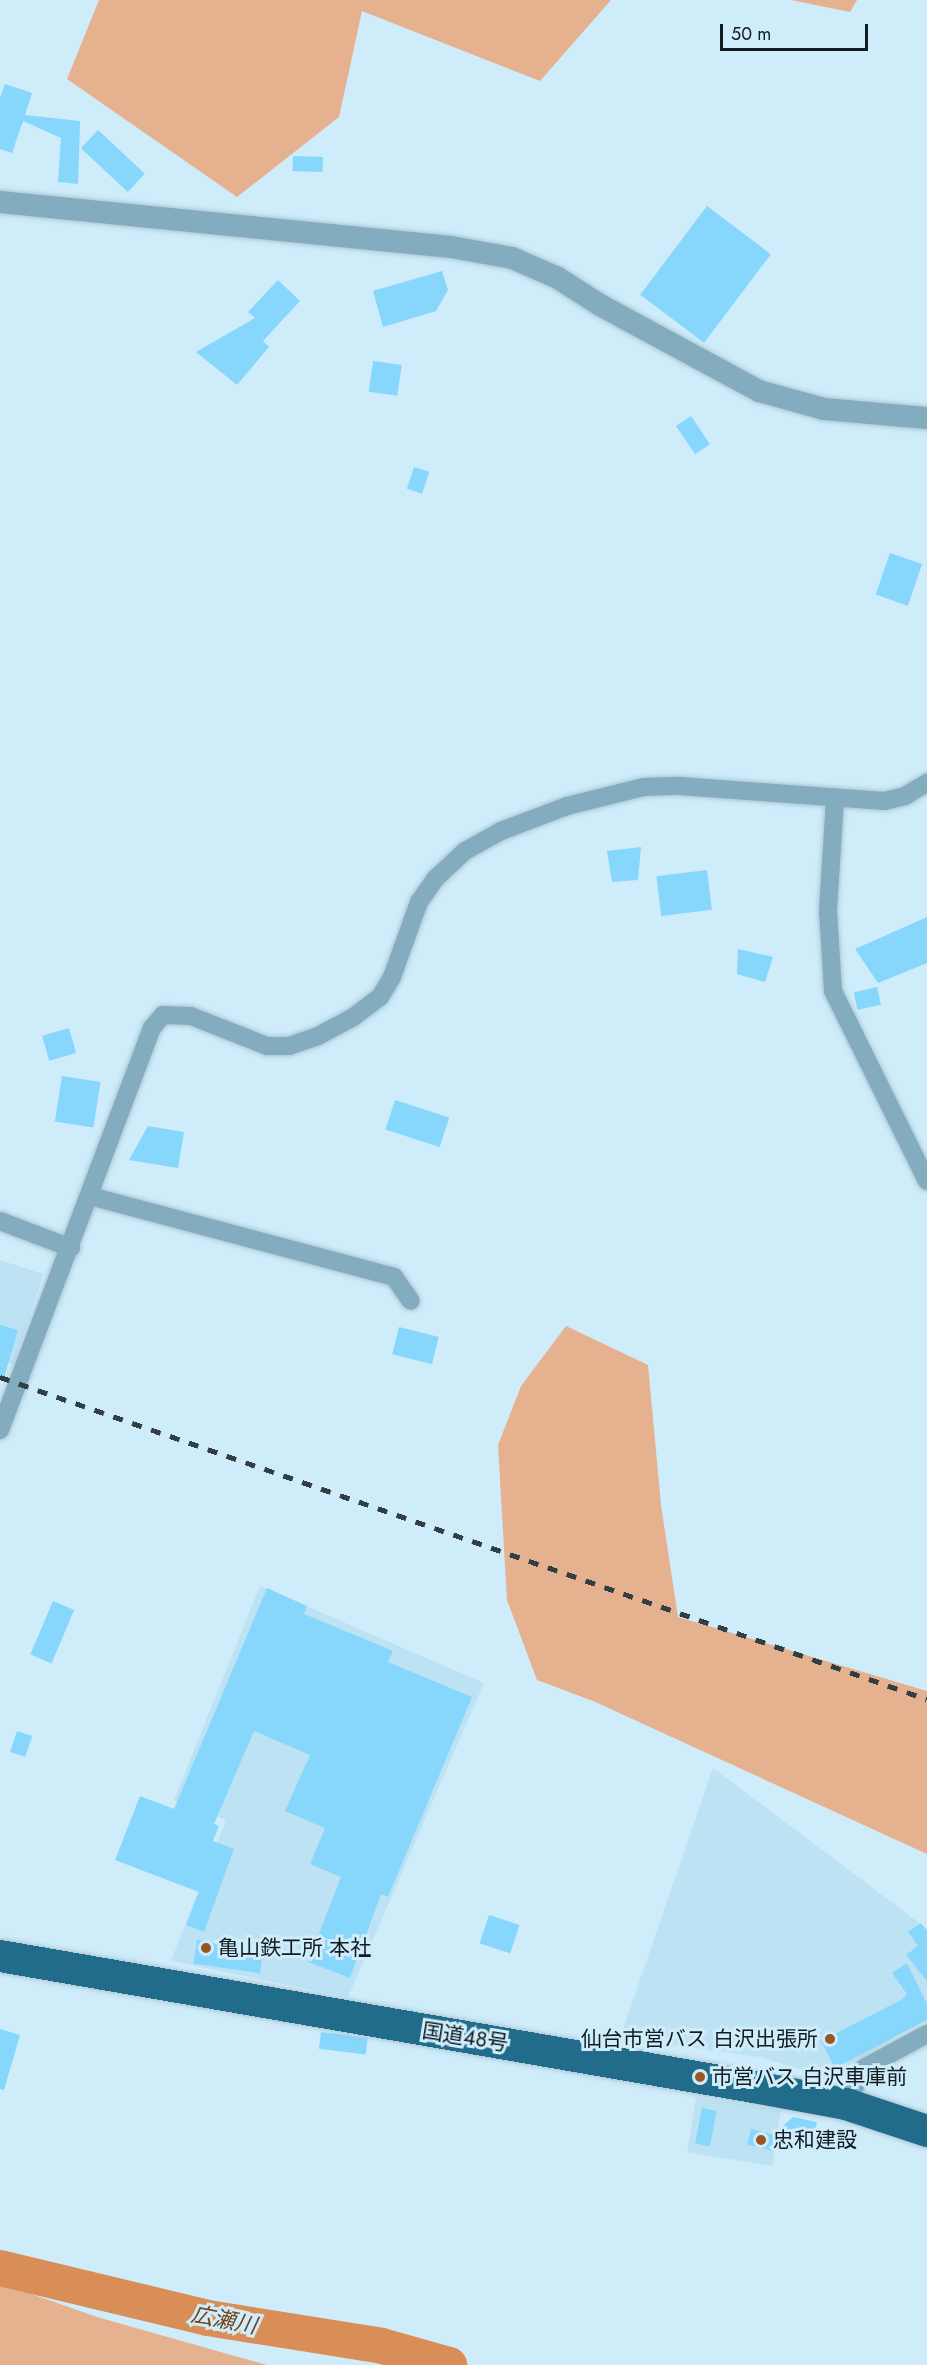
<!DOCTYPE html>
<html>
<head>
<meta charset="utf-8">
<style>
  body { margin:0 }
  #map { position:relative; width:927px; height:2365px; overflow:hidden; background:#cfecfb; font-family:Jost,"Noto Sans JP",sans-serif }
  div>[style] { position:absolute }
  .built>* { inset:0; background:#bce2f4; transform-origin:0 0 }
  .green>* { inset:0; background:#e6b18e }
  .river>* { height:36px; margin:-18px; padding:0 18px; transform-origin:18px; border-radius:18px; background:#d98d57 }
  .building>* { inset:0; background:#87d6fb; transform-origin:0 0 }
  .roads { filter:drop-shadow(0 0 2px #adc7d4) drop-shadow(0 0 2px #adc7d4) }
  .minor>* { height:18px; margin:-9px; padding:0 9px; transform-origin:9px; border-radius:9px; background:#83acbf }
  .tertiary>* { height:22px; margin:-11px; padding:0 11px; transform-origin:11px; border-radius:11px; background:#83acbf }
  .trunk>* { height:32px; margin:-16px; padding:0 16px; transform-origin:16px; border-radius:16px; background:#206c8a }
  .rail>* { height:4.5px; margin-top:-2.25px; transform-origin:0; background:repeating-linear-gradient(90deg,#313f45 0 10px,transparent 0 20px) }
  .dots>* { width:16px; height:16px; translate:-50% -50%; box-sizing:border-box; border:3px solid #cfecfb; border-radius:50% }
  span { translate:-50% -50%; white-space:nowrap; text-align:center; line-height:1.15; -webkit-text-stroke:6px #cfecfb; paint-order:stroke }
  .poi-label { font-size:21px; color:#111c21 }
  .left { translate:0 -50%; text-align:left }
  .right { translate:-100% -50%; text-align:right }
  .street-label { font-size:21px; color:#111c21 }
  .water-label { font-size:22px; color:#734019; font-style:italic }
  .scale { position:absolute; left:720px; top:24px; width:148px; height:27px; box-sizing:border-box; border:3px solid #111c21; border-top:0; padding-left:8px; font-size:18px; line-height:21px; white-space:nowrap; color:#111c21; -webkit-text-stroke:4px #cfecfb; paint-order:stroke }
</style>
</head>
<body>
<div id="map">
  <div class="built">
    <i style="clip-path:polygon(0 1260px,43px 1274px,14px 1365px,0 1360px)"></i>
    <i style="clip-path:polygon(260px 1586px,484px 1683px,348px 1997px,171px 1961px,226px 1820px,174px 1800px)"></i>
    <i style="clip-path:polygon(713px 1768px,927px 1929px,927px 2018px,828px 2078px,760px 2057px,620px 2038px)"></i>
    <i style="left:696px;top:2097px;width:86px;height:56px;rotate:9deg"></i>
  </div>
  <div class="green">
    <i style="clip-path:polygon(99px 0,611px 0,540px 81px,362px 11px,339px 117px,237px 197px,67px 79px)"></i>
    <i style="clip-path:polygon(791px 0,857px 0,850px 12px)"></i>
    <i style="clip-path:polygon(566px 1326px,648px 1365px,661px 1505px,678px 1617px,927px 1691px,927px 1854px,593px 1701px,537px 1680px,507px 1600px,498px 1445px,521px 1386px)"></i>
    <i style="clip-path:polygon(0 2283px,97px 2317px,267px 2365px,0 2365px)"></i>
  </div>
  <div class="river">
    <i style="left:0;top:2268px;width:214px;rotate:13.5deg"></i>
    <i style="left:208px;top:2318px;width:176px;rotate:9.1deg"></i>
    <i style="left:382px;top:2346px;width:70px;rotate:15.8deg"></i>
  </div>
  <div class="building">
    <i style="clip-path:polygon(5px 84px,32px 93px,25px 115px,80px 121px,78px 184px,58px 182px,61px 138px,23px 121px,12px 153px,0 149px,0 98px)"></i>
    <i style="left:98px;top:130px;width:64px;height:25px;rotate:43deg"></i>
    <i style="left:293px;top:156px;width:30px;height:15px;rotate:2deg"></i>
    <i style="left:707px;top:206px;width:80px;height:111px;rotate:37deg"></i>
    <i style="clip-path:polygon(442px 271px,448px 290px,436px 311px,383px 327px,373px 291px)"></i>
    <i style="clip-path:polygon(278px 280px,300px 301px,263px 341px,269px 347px,237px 385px,196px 352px,255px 318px,248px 312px)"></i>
    <i style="left:373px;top:361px;width:29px;height:31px;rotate:8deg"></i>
    <i style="left:691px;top:416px;width:34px;height:18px;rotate:56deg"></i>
    <i style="left:414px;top:467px;width:16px;height:23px;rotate:18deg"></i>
    <i style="left:890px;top:553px;width:34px;height:44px;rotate:19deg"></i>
    <i style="clip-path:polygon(641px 847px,638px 880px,612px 882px,607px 851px)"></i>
    <i style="left:707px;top:870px;width:40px;height:51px;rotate:83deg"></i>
    <i style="clip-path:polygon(927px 917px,927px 963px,878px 983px,855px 949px)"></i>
    <i style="clip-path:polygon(738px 949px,773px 957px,765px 982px,737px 974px)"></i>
    <i style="left:877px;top:987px;width:18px;height:24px;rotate:77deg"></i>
    <i style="left:69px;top:1028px;width:26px;height:28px;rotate:74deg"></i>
    <i style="left:62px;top:1076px;width:39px;height:46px;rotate:9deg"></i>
    <i style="left:395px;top:1100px;width:57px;height:31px;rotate:18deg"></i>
    <i style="clip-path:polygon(148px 1126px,184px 1132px,178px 1168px,129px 1160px)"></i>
    <i style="clip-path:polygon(0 1325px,18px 1330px,4px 1378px,0 1377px)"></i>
    <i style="left:399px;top:1327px;width:41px;height:28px;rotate:14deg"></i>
    <i style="clip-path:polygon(267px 1588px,307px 1606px,304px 1614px,393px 1651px,388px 1662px,472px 1697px,388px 1897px,381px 1894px,350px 1978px,308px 1962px,341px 1877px,310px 1864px,325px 1828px,285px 1811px,310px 1755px,254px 1731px,214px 1824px,219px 1826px,213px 1841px,234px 1849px,204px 1932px,186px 1925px,199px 1892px,115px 1860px,140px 1796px,174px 1809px)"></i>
    <i style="left:53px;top:1601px;width:23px;height:58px;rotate:23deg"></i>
    <i style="left:17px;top:1731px;width:16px;height:22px;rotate:18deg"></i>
    <i style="left:489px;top:1915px;width:32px;height:30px;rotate:18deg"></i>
    <i style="clip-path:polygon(921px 1923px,927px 1931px,927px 1981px,906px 1955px,918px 1946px,908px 1932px)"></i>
    <i style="left:197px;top:1940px;width:67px;height:24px;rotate:8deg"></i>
    <i style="clip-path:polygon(907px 1963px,927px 2004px,927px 2020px,835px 2068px,821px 2041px,903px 1999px,907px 1994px,892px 1973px)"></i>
    <i style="clip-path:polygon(0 2029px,20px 2035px,4px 2090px,0 2089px)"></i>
    <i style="left:321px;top:2032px;width:47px;height:17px;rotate:7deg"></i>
    <i style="left:702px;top:2108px;width:15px;height:36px;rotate:11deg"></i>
    <i style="clip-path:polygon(793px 2117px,817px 2122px,811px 2148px,780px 2142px,784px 2125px)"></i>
    <i style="left:751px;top:2129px;width:25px;height:16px;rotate:14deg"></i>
  </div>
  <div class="roads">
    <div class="minor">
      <i style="left:835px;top:799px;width:112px;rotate:93.6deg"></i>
      <i style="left:828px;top:911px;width:80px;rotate:86.4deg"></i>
      <i style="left:833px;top:991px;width:212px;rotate:63.7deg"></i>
      <i style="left:90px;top:1196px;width:315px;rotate:14.9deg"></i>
      <i style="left:394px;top:1277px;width:29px;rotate:55deg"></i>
      <i style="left:0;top:1221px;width:76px;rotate:20.8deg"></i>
      <i style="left:0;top:1430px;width:430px;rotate:-69.3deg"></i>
      <i style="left:152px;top:1028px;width:17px;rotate:-50deg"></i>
      <i style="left:163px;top:1015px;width:28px;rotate:2deg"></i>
      <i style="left:191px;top:1016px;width:82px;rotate:21.5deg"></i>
      <i style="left:267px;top:1046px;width:22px"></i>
      <i style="left:289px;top:1046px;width:31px;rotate:-19deg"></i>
      <i style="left:318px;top:1036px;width:38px;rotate:-28deg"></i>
      <i style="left:352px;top:1018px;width:35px;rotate:-37deg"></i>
      <i style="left:380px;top:997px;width:23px;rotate:-59deg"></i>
      <i style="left:392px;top:977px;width:80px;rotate:-70.2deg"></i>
      <i style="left:419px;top:902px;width:28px;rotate:-55deg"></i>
      <i style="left:435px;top:879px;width:41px;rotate:-43deg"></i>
      <i style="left:465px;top:851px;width:41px;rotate:-29.1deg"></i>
      <i style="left:501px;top:831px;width:71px;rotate:-20.7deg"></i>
      <i style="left:567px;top:806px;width:79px;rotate:-13.9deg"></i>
      <i style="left:644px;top:787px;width:35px;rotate:-2deg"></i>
      <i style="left:679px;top:786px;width:206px;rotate:4.2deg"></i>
      <i style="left:884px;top:801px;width:22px;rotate:-13deg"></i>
      <i style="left:905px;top:796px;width:26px;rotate:-31deg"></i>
      <i style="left:846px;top:2104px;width:40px;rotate:-63.4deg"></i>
      <i style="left:864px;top:2068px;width:72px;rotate:-28.4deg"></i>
    </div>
    <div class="tertiary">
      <i style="left:0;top:202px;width:453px;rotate:5.7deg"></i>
      <i style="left:451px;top:247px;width:62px;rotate:10.2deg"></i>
      <i style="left:512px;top:258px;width:50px;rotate:23.5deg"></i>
      <i style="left:558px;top:278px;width:50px;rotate:32.7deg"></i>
      <i style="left:600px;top:305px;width:181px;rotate:28.4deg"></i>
      <i style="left:759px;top:391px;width:67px;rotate:15.5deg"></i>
      <i style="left:824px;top:409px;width:103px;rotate:5deg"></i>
    </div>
    <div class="trunk">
      <i style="left:0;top:1956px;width:765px;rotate:9.86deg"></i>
      <i style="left:754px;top:2087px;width:94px;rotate:10.5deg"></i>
      <i style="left:846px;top:2104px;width:85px;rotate:18.4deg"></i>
    </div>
  </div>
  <div class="rail">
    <i style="left:0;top:1377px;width:981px;rotate:19.16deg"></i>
  </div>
  <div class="dots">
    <i style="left:206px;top:1948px;background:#985624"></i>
    <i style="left:830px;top:2039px;background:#985624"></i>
    <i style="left:700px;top:2077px;background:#985624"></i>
    <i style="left:761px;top:2140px;background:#985624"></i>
  </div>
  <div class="poi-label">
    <span class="left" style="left:218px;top:1948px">亀山鉄工所 本社</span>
    <span class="right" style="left:818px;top:2039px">仙台市営バス 白沢出張所</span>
    <span class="left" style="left:712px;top:2077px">市営バス 白沢車庫前</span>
    <span class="left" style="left:773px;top:2140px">忠和建設</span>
  </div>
  <div class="street-label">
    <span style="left:465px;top:2037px;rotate:9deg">国道48号</span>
  </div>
  <div class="water-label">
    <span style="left:224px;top:2320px;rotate:11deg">広瀬川</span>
  </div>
  <div class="scale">50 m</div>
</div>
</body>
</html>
